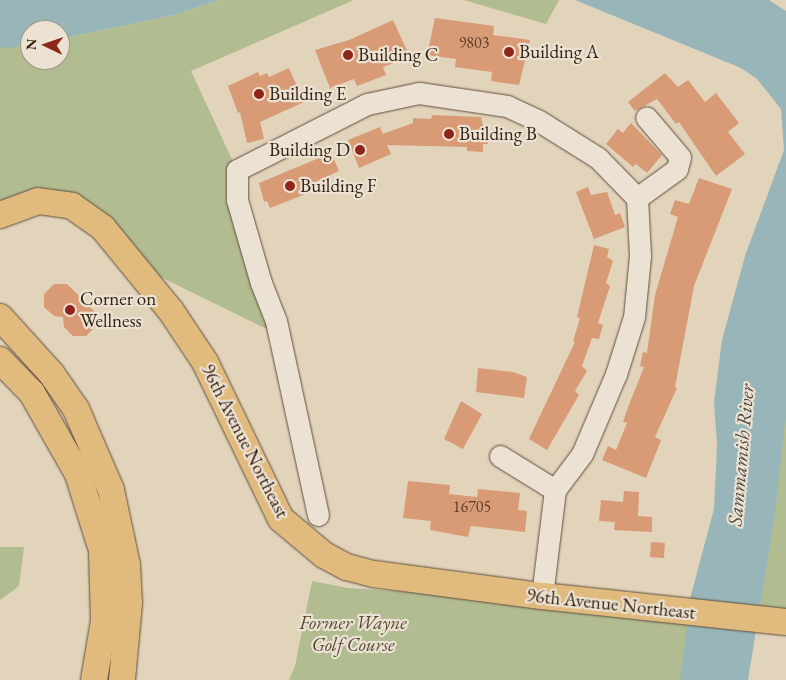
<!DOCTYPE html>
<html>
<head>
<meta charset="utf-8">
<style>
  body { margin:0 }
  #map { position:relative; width:786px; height:680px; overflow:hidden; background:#e2d3bb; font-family:"EB Garamond",serif }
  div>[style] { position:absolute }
  .green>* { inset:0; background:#b2bc91 }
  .water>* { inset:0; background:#98b6b9 }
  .building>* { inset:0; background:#d89b76; transform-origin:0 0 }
  .roads { filter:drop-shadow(0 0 1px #604e3c) drop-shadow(0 0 1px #604e3c) }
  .minor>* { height:21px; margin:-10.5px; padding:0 10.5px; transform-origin:10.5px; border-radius:10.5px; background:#ece2d3 }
  .major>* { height:26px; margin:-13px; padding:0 13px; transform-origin:13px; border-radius:13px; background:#e1ba7e }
  .dots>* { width:14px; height:14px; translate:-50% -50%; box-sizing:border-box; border:2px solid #ece2d3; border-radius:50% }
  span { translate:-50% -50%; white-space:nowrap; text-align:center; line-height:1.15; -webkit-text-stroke:4.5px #ece2d3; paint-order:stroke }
  .number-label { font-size:16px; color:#5d402a }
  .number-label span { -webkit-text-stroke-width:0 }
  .poi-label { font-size:19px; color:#342211 }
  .left { translate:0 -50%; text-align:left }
  .right { translate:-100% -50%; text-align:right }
  .street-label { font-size:19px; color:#342211 }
  .park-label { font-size:19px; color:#544831; font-style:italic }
  .water-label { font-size:20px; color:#4d473b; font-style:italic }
  .north { position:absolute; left:20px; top:20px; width:50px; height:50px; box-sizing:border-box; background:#ece2d3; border:1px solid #a29585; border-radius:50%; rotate:273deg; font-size:14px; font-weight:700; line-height:20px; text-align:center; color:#342211 }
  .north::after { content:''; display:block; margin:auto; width:18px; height:22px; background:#8f2418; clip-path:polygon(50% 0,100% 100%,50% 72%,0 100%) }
</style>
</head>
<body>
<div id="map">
  <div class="green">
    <i style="clip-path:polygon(219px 0,354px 0,191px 71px,237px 170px,275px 333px,132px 263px,72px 206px,0 215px,0 47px,30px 44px,30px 60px,60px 60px,60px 39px,174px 15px)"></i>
    <i style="clip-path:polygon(464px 0,559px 0,546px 24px)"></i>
    <i style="clip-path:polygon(786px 217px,786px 619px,726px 610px)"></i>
    <i style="clip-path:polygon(0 547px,24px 547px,19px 586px,0 600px)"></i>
    <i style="clip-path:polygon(312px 581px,348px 588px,723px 611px,721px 680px,289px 680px,295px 666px)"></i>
  </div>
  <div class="water">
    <i style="clip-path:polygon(0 0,219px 0,174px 15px,60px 39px,60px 30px,30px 30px,30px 44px,9px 48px,0 47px)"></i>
    <i style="clip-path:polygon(575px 0,769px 0,786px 11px,786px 414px,775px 514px,748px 680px,680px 680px,691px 595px,714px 509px,717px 445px,714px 402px,722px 340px,745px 256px,784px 150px,781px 109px,757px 79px,741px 68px)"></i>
  </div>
  <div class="building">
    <i style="clip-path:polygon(435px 18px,494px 26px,493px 35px,530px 40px,519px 85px,491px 81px,492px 72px,455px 67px,456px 59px,427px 55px)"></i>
    <i style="clip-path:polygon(393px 20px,410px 57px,383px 67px,386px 75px,357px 86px,354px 79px,330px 88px,315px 50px,349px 40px)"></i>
    <i style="clip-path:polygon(289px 68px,304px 102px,260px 122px,264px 139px,247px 143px,240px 112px,238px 113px,228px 86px,258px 72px,260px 76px,267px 73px,269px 77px)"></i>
    <i style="clip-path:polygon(665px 73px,678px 87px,688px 80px,705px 102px,716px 93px,739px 123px,728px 132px,745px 154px,716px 176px,679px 122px,676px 124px,657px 99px,635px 111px,628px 102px)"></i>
    <i style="clip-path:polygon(432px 115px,481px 117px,484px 130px,488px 130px,488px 144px,483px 144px,483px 152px,467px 151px,467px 147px,387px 145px,391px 154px,359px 168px,348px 140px,380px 127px,383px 134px,413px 123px,413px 118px,431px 119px)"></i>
    <i style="clip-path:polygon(631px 123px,662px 155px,647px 173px,636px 164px,633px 167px,606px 144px,618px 129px,623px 133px)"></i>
    <i style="clip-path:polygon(331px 153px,339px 171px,317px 181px,321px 188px,270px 208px,267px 201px,264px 202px,259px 183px)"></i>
    <i style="clip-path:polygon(699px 178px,732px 189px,694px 286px,675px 387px,677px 388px,655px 437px,661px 440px,646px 478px,602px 460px,608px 446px,616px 450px,627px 423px,623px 422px,627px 410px,644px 367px,640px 366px,643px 352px,647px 353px,655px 295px,678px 217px,670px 214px,675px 200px,689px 204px)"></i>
    <i style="clip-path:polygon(588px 187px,591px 195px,607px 192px,615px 215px,620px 213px,625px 227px,594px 239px,576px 192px)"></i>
    <i style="clip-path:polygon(594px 245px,609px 249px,607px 257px,613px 261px,606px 283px,610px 286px,598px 323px,603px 325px,599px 339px,592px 338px,582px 366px,587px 371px,575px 391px,579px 395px,547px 450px,529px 439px,575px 342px,573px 341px,580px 318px,577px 317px)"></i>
    <i style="clip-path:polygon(54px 284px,67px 284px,96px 313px,96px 326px,86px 336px,73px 336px,64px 327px,63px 317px,54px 316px,44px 307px,44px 294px)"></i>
    <i style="clip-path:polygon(478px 368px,513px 372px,527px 377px,524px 398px,476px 392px)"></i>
    <i style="clip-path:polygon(461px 401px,482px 414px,463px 449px,444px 439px)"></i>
    <i style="clip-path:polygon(408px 481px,450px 485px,449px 494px,477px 497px,478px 489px,520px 493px,518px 510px,527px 511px,525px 532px,471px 526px,468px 537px,430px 530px,431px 521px,403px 518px)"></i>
    <i style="clip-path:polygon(624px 491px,639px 492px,638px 516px,652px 517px,652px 532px,614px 530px,615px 522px,599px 521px,601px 500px,623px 502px)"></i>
    <i style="left:651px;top:542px;width:14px;height:15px;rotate:4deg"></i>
  </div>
  <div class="roads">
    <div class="minor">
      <i style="left:637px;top:198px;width:49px;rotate:-35.9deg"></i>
      <i style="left:677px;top:169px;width:12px;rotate:-76deg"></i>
      <i style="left:680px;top:157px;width:52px;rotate:-130.4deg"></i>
      <i style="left:500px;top:456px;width:65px;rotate:31.7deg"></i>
      <i style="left:318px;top:515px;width:198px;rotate:-102.2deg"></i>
      <i style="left:276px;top:321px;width:41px;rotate:-111.5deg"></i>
      <i style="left:261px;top:283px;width:86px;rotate:-106.1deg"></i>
      <i style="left:237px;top:200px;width:30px;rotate:-90deg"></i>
      <i style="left:237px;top:170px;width:146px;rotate:-26.9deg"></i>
      <i style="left:367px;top:104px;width:53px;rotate:-11.9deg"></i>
      <i style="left:419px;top:93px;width:89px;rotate:8.4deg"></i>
      <i style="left:507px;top:106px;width:35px;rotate:25deg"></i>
      <i style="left:539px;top:121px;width:70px;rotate:32.1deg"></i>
      <i style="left:598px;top:158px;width:56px;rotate:45.7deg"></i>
      <i style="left:637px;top:198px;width:58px;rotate:87deg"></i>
      <i style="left:640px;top:256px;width:61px;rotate:95.6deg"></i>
      <i style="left:634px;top:317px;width:60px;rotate:107.5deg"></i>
      <i style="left:616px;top:374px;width:87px;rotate:113deg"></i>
      <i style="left:582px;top:454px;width:45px;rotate:126.9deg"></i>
      <i style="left:555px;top:490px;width:107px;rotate:97deg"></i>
    </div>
    <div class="major">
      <i style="left:0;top:215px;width:40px;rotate:-20.2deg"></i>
      <i style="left:38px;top:201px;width:34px;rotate:8deg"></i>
      <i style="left:72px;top:206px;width:38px;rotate:35deg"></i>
      <i style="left:103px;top:228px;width:107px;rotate:50.7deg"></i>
      <i style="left:171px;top:311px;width:61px;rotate:56.3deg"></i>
      <i style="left:205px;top:362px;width:174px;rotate:64.2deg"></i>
      <i style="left:281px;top:519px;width:56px;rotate:39.9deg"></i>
      <i style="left:324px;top:555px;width:26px;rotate:28deg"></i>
      <i style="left:347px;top:567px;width:28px;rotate:15deg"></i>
      <i style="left:374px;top:574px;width:169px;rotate:7.5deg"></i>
      <i style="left:542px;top:596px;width:245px;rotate:6.1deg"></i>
      <i style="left:0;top:317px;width:76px;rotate:47.7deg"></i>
      <i style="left:51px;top:373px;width:44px;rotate:55.2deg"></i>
      <i style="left:76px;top:409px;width:88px;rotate:66.6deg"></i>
      <i style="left:111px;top:490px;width:77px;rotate:78deg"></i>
      <i style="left:127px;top:565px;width:38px;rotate:87deg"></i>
      <i style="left:129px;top:603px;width:77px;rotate:95.2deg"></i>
      <i style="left:0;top:360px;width:46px;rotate:45.9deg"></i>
      <i style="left:32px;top:393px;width:93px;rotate:60.4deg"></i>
      <i style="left:78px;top:474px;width:80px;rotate:72.5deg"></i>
      <i style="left:102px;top:550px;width:71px;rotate:88.4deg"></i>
      <i style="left:104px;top:621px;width:60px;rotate:99.6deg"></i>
    </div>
  </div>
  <div class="dots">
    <i style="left:509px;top:52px;background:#8f2418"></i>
    <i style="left:348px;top:55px;background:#8f2418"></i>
    <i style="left:259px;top:94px;background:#8f2418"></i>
    <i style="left:449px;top:134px;background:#8f2418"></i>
    <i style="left:360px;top:150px;background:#8f2418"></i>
    <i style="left:290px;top:186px;background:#8f2418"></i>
    <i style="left:70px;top:310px;background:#8f2418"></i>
  </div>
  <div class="number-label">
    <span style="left:474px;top:43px">9803</span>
    <span style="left:472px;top:507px">16705</span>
  </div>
  <div class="poi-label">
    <span class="left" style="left:519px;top:52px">Building A</span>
    <span class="left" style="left:358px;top:55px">Building C</span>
    <span class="left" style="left:269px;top:94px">Building E</span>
    <span class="left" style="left:459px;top:134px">Building B</span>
    <span class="right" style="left:350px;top:150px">Building D</span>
    <span class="left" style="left:300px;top:186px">Building F</span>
    <span class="left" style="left:80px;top:310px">Corner on<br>Wellness</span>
  </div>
  <div class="street-label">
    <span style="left:245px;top:441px;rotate:63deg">96th Avenue Northeast</span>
    <span style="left:611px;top:604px;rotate:6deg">96th Avenue Northeast</span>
  </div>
  <div class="park-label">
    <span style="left:353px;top:634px">Former Wayne<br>Golf Course</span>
  </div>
  <div class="water-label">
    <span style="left:741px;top:455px;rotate:-85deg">Sammamish River</span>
  </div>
  <div class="north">N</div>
</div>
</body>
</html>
